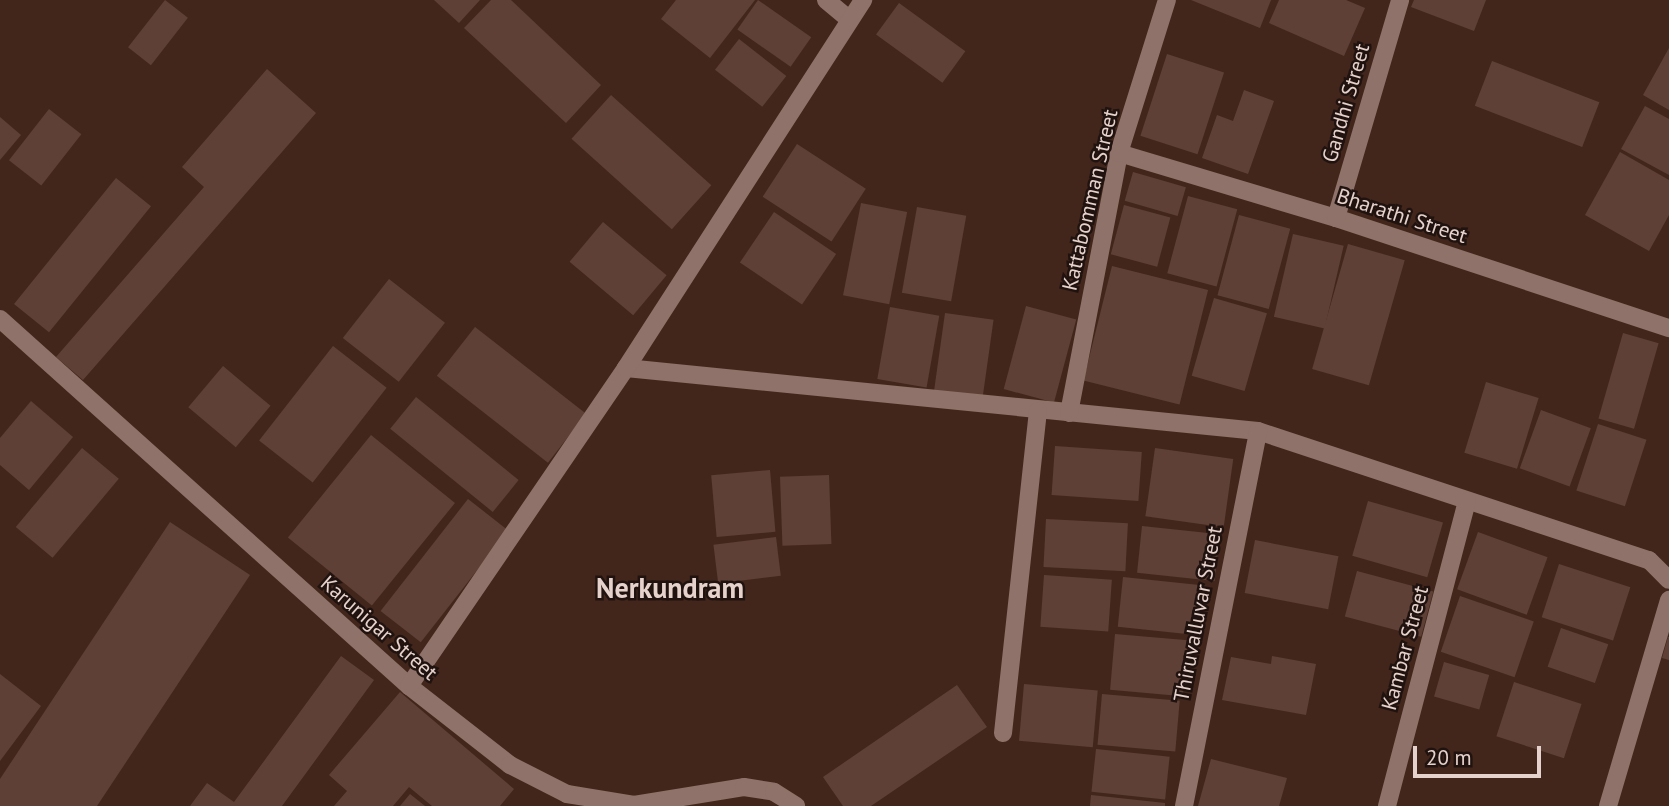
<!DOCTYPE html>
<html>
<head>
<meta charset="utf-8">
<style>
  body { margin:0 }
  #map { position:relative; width:1669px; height:806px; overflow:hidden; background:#42261c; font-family:"PT Sans",sans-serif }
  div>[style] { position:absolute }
  .building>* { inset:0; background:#5f4036; transform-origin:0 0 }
  .minor>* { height:18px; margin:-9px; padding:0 9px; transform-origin:9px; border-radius:9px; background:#8f7269 }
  span { translate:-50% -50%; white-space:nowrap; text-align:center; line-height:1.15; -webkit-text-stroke:5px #20130f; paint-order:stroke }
  .street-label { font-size:21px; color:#e6d2cc }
  .district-label { font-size:28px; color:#e6d2cc; font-weight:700 }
  .scale { position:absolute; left:1413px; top:746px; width:128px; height:32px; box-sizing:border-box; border:4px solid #e6d2cc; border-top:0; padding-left:9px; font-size:21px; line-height:24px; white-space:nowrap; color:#e6d2cc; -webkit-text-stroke:5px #20130f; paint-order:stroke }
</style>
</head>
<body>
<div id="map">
  <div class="building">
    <i style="left:165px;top:0;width:29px;height:60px;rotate:38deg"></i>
    <i style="clip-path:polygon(434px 0,480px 0,459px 23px)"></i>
    <i style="clip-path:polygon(491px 0,511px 0,601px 85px,566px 123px,464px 28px)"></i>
    <i style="clip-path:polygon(676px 0,755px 0,710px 58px,661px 19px)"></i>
    <i style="left:758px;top:0;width:65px;height:36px;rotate:35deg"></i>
    <i style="clip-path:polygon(1191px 0,1271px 0,1260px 28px)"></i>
    <i style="clip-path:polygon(1279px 0,1346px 0,1365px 8px,1344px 56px,1269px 23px)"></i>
    <i style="clip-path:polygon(1414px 0,1486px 0,1474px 31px,1411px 7px)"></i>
    <i style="left:899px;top:3px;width:82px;height:39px;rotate:36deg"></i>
    <i style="left:739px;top:39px;width:60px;height:39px;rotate:38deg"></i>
    <i style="clip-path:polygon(1669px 48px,1669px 110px,1643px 95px)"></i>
    <i style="left:1167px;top:54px;width:60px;height:86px;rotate:18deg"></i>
    <i style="left:1492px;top:61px;width:115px;height:48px;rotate:21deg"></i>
    <i style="clip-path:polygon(267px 69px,316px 113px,83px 380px,56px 357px,204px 187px,182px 167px)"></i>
    <i style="clip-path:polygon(1244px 90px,1274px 101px,1248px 174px,1202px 158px,1217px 115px,1233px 121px)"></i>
    <i style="left:611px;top:95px;width:135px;height:59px;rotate:42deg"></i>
    <i style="clip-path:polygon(1645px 106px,1669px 119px,1669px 175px,1621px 149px)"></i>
    <i style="left:49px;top:109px;width:41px;height:65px;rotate:38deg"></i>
    <i style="clip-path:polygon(0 117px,21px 135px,0 160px)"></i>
    <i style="left:797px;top:144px;width:82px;height:63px;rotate:33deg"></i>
    <i style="clip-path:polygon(1620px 152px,1669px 180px,1669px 215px,1649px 251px,1585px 215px)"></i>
    <i style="left:1133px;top:172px;width:55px;height:30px;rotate:16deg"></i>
    <i style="left:116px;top:178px;width:45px;height:162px;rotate:39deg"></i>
    <i style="left:1188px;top:196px;width:51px;height:80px;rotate:15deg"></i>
    <i style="left:861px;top:203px;width:47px;height:94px;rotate:11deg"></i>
    <i style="left:1124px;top:205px;width:48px;height:51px;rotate:15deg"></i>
    <i style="left:917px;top:207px;width:50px;height:87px;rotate:10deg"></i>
    <i style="left:774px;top:212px;width:75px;height:61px;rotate:34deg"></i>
    <i style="left:1239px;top:215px;width:53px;height:83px;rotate:15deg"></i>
    <i style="left:603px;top:222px;width:83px;height:52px;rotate:40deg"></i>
    <i style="left:1293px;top:234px;width:52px;height:85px;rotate:13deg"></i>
    <i style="left:1348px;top:244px;width:59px;height:130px;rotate:16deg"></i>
    <i style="left:1112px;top:266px;width:99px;height:118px;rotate:14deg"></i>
    <i style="left:389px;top:279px;width:71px;height:75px;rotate:38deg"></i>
    <i style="left:1214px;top:298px;width:55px;height:81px;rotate:16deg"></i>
    <i style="left:1026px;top:306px;width:52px;height:86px;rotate:15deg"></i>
    <i style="left:890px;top:307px;width:50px;height:73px;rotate:10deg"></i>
    <i style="left:945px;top:313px;width:49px;height:79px;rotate:8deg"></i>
    <i style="left:475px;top:327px;width:141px;height:62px;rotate:38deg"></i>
    <i style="left:1623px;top:333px;width:37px;height:89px;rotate:16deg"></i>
    <i style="left:333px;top:346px;width:68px;height:120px;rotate:38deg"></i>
    <i style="left:223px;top:366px;width:62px;height:54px;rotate:40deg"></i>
    <i style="left:1486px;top:382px;width:55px;height:74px;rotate:17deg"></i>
    <i style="left:416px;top:397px;width:132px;height:41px;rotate:39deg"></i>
    <i style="clip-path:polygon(31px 401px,73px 437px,29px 490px,0 465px,0 438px)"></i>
    <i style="left:1541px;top:410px;width:53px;height:62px;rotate:20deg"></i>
    <i style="left:1598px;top:424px;width:51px;height:70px;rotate:18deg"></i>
    <i style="left:371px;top:435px;width:108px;height:132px;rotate:39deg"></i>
    <i style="left:1055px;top:446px;width:87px;height:49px;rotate:4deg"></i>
    <i style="left:82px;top:448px;width:48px;height:103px;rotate:40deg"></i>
    <i style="left:1155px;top:448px;width:79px;height:69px;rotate:8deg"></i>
    <i style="left:770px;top:470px;width:62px;height:59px;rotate:85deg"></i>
    <i style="left:829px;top:475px;width:69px;height:49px;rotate:88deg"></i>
    <i style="left:468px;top:499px;width:51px;height:142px;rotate:38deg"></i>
    <i style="left:1368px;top:501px;width:78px;height:57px;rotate:16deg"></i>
    <i style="left:1046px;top:519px;width:82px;height:48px;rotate:3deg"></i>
    <i style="clip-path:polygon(170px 522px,250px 575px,97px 806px,0 806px,0 779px)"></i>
    <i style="left:1142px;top:526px;width:78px;height:47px;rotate:6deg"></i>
    <i style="left:1478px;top:532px;width:74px;height:61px;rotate:20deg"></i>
    <i style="left:776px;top:537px;width:39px;height:63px;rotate:83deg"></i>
    <i style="left:1255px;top:540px;width:85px;height:54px;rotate:11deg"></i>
    <i style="left:1559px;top:564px;width:75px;height:56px;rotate:18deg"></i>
    <i style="left:1357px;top:571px;width:79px;height:47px;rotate:15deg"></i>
    <i style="left:1044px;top:575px;width:68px;height:52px;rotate:4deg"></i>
    <i style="left:1123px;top:577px;width:79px;height:50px;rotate:6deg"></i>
    <i style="left:1460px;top:596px;width:78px;height:59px;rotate:19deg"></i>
    <i style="left:1561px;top:628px;width:50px;height:41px;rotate:19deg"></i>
    <i style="left:1115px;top:634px;width:73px;height:56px;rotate:5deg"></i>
    <i style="clip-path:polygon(1668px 637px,1669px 637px,1669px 660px,1662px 658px)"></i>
    <i style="clip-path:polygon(341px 656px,374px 680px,282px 806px,190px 806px,207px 783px,234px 802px)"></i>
    <i style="clip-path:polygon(1272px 656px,1316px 664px,1306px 715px,1222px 700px,1231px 657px,1271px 664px)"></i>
    <i style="left:1444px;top:662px;width:47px;height:36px;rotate:16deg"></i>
    <i style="clip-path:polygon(0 674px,41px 706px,0 761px)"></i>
    <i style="left:1514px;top:682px;width:71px;height:57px;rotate:18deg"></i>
    <i style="left:1024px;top:684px;width:74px;height:57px;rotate:5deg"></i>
    <i style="clip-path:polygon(957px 685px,987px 727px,871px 806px,843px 806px,823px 777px)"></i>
    <i style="clip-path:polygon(400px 692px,514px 789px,500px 806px,432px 806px,409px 787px,393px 806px,334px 806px,347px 791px,329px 775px)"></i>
    <i style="left:1102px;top:694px;width:78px;height:51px;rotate:5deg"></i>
    <i style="left:1096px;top:749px;width:74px;height:43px;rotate:6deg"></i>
    <i style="clip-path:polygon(1211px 759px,1287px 778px,1279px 806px,1198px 806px)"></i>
    <i style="clip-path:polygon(410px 794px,425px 806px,400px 806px)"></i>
    <i style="clip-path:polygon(1091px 795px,1165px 803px,1165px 806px,1090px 806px)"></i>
  </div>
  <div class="minor">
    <i style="left:826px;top:0;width:31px;rotate:40deg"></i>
    <i style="left:1119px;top:153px;width:227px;rotate:16.7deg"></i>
    <i style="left:1336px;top:218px;width:351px;rotate:18.3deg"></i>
    <i style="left:1336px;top:218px;width:227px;rotate:-73.6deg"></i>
    <i style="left:0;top:319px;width:550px;rotate:41.9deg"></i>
    <i style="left:409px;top:686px;width:128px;rotate:38deg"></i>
    <i style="left:510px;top:765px;width:64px;rotate:27deg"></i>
    <i style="left:567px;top:794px;width:68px;rotate:9.3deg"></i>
    <i style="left:634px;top:805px;width:111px;rotate:-9.3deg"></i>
    <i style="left:744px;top:787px;width:30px;rotate:9deg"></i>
    <i style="left:774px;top:792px;width:26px;rotate:32deg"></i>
    <i style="left:626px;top:368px;width:635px;rotate:5.69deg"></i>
    <i style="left:1258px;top:431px;width:412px;rotate:18.3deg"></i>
    <i style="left:1649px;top:560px;width:28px;rotate:45deg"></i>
    <i style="left:1069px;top:413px;width:265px;rotate:-79.1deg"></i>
    <i style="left:1119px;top:153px;width:160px;rotate:-72.6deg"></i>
    <i style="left:409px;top:686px;width:385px;rotate:-55.7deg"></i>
    <i style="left:626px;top:368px;width:438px;rotate:-57.2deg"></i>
    <i style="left:1003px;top:733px;width:324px;rotate:-83.8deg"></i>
    <i style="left:1184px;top:806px;width:382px;rotate:-78.8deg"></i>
    <i style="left:1387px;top:806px;width:315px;rotate:-75.3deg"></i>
    <i style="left:1608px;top:806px;width:215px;rotate:-73.5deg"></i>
  </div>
  <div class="street-label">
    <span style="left:1346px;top:103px;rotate:-74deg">Gandhi Street</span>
    <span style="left:1090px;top:200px;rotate:-77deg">Kattabomman Street</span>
    <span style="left:1402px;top:216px;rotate:18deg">Bharathi Street</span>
    <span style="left:1198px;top:614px;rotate:-79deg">Thiruvalluvar Street</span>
    <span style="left:379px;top:628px;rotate:41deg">Karunigar Street</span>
    <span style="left:1405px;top:648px;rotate:-75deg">Kambar Street</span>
  </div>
  <div class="district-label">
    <span style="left:670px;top:588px">Nerkundram</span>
  </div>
  <div class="scale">20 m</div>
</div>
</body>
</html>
